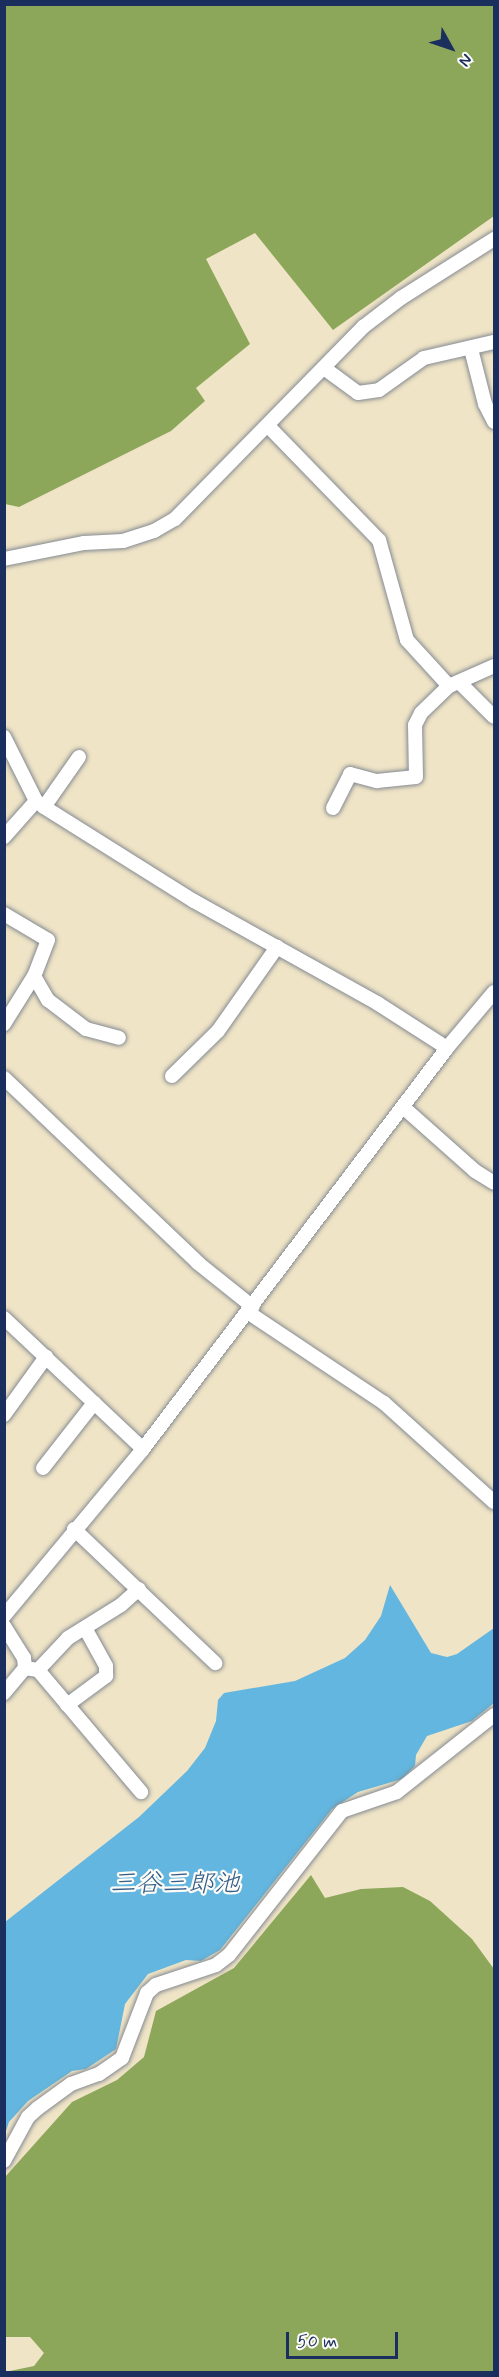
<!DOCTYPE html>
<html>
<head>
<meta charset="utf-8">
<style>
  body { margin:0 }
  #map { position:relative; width:499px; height:2377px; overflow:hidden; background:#efe4c6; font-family:Mynerve,"Klee One",sans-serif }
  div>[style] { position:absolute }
  .forest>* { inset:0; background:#8ca75a }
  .water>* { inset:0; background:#63b6df }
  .roads { filter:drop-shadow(0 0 2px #858a92) drop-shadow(0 0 2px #858a92) }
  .street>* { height:14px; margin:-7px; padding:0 7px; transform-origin:7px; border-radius:7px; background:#fff }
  span { translate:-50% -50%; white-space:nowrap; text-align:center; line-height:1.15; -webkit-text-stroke:4.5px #fdfcf7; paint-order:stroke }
  .water-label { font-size:26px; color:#345e8b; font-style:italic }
  .frame { position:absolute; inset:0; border:6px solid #1b2f5e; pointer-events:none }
  .north { position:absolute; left:421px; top:18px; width:60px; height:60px; -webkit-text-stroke:4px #fdfcf7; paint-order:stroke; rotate:130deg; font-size:16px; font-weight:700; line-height:24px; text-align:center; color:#1b2f5e }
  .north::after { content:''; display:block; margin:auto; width:21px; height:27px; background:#1b2f5e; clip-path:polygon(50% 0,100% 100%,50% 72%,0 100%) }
  .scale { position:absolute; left:286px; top:2332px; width:112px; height:27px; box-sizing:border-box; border:3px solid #1b2f5e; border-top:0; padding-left:8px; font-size:18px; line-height:21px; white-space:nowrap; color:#1b2f5e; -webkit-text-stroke:4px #fdfcf7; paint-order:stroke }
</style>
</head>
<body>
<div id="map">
  <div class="forest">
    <i style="clip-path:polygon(4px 5px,494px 5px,494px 216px,333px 330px,255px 233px,206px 259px,250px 344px,196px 388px,205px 401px,171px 431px,19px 507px,5px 504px)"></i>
    <i style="clip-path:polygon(311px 1875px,325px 1898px,361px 1889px,403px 1887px,430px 1901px,472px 1939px,494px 1969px,494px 2372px,5px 2372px,34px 2366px,44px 2353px,30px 2337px,5px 2337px,5px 2177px,72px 2102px,117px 2080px,144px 2057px,156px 2011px,234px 1968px)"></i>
  </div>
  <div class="water">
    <i style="clip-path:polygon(390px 1585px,431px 1653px,447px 1657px,457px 1654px,494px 1628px,494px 1703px,472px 1721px,427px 1736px,416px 1755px,415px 1766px,402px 1779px,358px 1792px,332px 1809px,220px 1950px,201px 1961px,186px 1960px,148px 1974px,125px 2004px,116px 2049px,86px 2069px,72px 2071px,28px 2101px,9px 2122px,5px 2134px,5px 1922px,139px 1817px,187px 1771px,205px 1748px,216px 1721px,218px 1700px,224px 1693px,295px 1681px,345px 1658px,365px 1640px,381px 1616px)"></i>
  </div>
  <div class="roads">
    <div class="street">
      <i style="left:471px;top:349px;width:57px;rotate:75.7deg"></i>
      <i style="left:485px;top:404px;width:20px;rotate:63deg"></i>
      <i style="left:324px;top:368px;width:42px;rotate:36.3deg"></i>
      <i style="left:358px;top:393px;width:21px;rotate:-8deg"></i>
      <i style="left:379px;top:390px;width:55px;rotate:-35.4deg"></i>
      <i style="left:424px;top:358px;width:72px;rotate:-12.9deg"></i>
      <i style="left:268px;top:426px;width:159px;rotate:45.8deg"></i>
      <i style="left:379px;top:540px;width:104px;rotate:74.4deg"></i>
      <i style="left:407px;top:640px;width:62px;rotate:47.6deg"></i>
      <i style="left:4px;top:559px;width:82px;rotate:-11.3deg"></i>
      <i style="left:84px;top:543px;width:39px;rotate:-3deg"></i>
      <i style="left:123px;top:541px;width:33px;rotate:-18deg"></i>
      <i style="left:154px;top:531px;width:24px;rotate:-30deg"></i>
      <i style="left:175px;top:519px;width:269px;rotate:-45.6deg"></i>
      <i style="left:363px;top:327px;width:48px;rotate:-37.3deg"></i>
      <i style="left:401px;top:298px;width:110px;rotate:-32.4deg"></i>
      <i style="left:459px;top:682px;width:49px;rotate:45deg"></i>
      <i style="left:4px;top:737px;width:72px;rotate:63.4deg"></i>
      <i style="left:36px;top:801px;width:10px;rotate:37deg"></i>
      <i style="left:44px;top:807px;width:177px;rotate:32.1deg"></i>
      <i style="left:194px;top:901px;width:210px;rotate:29.1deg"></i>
      <i style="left:377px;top:1003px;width:83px;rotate:32.7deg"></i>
      <i style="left:44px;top:807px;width:61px;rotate:-55deg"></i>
      <i style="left:333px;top:808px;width:38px;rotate:-63deg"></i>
      <i style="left:350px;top:774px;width:28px;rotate:15deg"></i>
      <i style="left:377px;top:781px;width:39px;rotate:-6deg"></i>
      <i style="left:416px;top:777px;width:52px;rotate:-91.1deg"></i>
      <i style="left:415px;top:725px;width:13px;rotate:-63deg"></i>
      <i style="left:421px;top:713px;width:39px;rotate:-44deg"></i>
      <i style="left:449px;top:686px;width:49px;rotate:-24deg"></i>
      <i style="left:4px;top:837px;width:48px;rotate:-48.4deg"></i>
      <i style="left:4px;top:914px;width:51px;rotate:30.6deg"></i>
      <i style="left:48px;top:940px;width:39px;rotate:111deg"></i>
      <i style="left:34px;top:976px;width:57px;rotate:122deg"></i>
      <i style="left:34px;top:976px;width:28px;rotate:60deg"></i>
      <i style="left:48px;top:1000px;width:48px;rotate:37.3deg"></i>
      <i style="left:86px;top:1029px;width:34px;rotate:15deg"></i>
      <i style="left:172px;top:1076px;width:64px;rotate:-44.4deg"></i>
      <i style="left:218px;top:1031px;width:103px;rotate:-54.9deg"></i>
      <i style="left:4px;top:1078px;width:268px;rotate:43.6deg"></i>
      <i style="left:198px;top:1263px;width:70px;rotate:38.7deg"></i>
      <i style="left:403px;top:1107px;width:96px;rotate:41.6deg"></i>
      <i style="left:475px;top:1171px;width:22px;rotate:32deg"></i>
      <i style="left:249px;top:1313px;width:162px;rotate:33.7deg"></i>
      <i style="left:384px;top:1403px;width:148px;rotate:42deg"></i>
      <i style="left:4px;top:1318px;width:191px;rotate:43.3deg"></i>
      <i style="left:4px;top:1415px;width:72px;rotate:-54.1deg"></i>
      <i style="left:43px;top:1468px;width:83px;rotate:-51.9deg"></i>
      <i style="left:74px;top:1529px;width:195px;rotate:43.5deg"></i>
      <i style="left:4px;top:1616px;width:217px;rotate:-50.2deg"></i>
      <i style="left:143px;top:1449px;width:503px;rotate:-52.83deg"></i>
      <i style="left:447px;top:1048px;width:73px;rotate:-50deg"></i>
      <i style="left:4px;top:1626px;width:38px;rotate:58deg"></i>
      <i style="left:24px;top:1658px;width:10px;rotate:84deg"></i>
      <i style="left:25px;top:1668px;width:33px;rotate:130deg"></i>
      <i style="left:25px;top:1668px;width:13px;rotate:9deg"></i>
      <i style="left:38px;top:1670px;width:160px;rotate:49.8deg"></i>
      <i style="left:38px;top:1670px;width:44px;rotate:-46.8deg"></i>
      <i style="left:68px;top:1638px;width:62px;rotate:-31.9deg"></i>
      <i style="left:121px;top:1605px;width:24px;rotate:-42deg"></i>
      <i style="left:67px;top:1705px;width:49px;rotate:-36.6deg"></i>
      <i style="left:106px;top:1676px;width:10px;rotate:-90deg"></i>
      <i style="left:106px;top:1666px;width:43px;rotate:-118.9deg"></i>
      <i style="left:4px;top:2161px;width:50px;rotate:-61.4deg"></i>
      <i style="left:28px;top:2117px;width:13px;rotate:-42deg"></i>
      <i style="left:38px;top:2108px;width:41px;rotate:-36deg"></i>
      <i style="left:71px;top:2084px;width:30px;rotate:-20deg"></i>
      <i style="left:99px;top:2074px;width:28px;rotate:-35deg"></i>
      <i style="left:122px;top:2058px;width:70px;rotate:-69deg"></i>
      <i style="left:147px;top:1993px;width:12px;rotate:-42deg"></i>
      <i style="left:156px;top:1985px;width:63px;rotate:-18.4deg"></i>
      <i style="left:216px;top:1965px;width:16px;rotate:-38deg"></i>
      <i style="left:229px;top:1955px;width:183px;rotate:-51.9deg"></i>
      <i style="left:342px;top:1811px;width:58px;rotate:-19.1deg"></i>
      <i style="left:397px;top:1792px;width:124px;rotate:-38.4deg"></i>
    </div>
  </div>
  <div class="water-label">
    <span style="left:175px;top:1885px">三谷三郎池</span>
  </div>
  <div class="frame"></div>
  <div class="north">N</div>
  <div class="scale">50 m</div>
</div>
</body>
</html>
